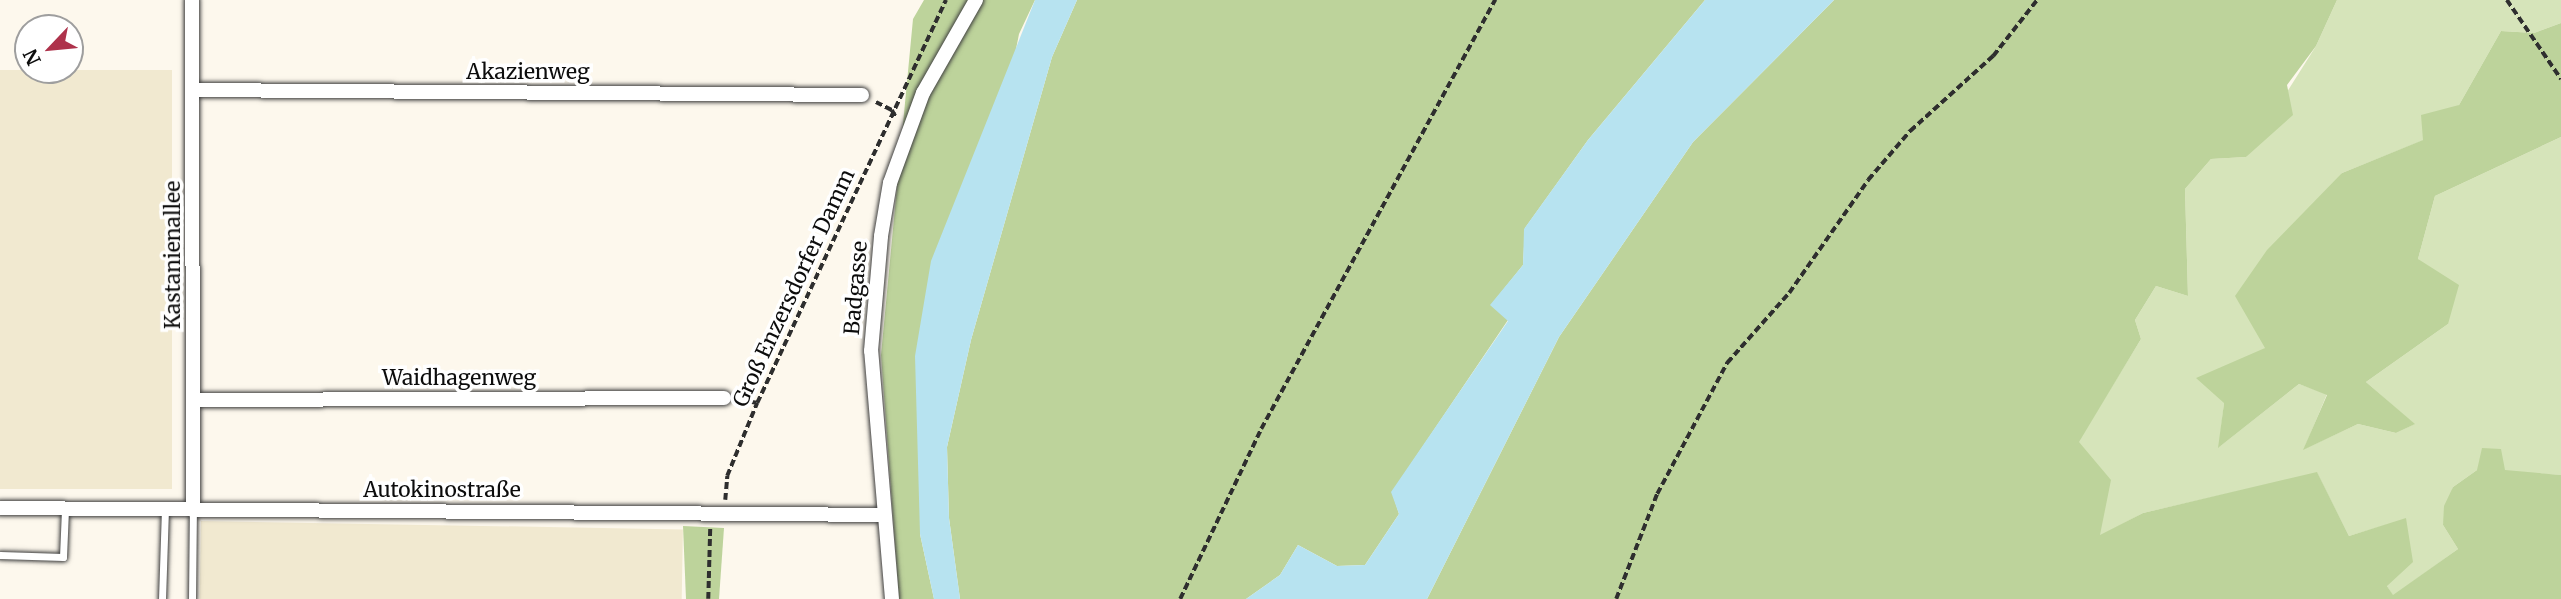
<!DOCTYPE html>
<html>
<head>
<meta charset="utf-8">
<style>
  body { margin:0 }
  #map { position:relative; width:2561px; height:599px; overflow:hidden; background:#fdf8ed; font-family:Merriweather,serif }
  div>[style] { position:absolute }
  .farmland>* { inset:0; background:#f1e9d0; transform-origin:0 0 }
  .green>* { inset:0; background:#d6e4ba }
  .forest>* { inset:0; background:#bdd39b }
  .water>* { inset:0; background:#b7e3f0 }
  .path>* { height:3.5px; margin-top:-1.75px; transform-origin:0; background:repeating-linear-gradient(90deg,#2e2e2e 0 7px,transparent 0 10.5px) }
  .roads { filter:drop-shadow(0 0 2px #3f3f3f) drop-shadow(0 0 2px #3f3f3f) }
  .lane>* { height:7px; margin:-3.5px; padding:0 3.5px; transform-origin:3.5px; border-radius:3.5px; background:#fff }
  .street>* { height:14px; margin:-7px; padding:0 7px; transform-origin:7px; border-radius:7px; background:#fff }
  span { translate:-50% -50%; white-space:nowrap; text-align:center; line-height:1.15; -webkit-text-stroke:7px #fff; paint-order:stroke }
  .street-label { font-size:21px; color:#0c0c0c }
  .north { position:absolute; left:14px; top:14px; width:70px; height:70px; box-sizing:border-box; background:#fff; border:2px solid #9e9e9e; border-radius:50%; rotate:244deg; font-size:19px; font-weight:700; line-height:28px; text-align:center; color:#0c0c0c }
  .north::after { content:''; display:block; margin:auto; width:24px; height:32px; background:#ae324b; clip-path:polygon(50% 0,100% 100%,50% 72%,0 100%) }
</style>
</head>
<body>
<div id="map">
  <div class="farmland">
    <i style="left:0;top:70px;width:172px;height:419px"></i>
    <i style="left:201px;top:521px;width:482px;height:78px;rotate:1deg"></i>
  </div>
  <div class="green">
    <i style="clip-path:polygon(2337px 0,2561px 0,2561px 23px,2534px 33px,2501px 31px,2459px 105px,2424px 140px,2342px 173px,2265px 348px,2224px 403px,2219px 447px,2299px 384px,2327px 394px,2304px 449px,2358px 424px,2396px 433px,2414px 424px,2366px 382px,2448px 324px,2418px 259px,2435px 196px,2561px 137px,2561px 475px,2477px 470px,2453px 487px,2443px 525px,2458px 549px,2393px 596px,2387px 586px,2406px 519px,2349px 536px,2317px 473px,2143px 513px,2100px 536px,2078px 442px,2141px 339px,2135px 320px,2156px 286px,2188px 296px,2185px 189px,2211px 159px,2246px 157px,2316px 46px)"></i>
  </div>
  <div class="forest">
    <i style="clip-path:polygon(924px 0,1035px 0,1019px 34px,920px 534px,934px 599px,899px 599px,881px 355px,913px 19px)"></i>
    <i style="clip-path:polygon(1077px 0,1705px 0,1588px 140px,1525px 228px,1523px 265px,1491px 305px,1508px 320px,1392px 492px,1399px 514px,1365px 565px,1337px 566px,1298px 545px,1280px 575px,1246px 599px,960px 599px,949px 518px,947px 447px,971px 340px,1052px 57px)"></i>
    <i style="clip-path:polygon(1834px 0,2337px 0,2316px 46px,2287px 85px,2293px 115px,2246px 157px,2211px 159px,2185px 189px,2188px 296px,2156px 286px,2135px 320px,2141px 339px,2079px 442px,2111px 480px,2100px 535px,2143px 513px,2317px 472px,2349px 536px,2406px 518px,2413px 562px,2387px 586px,2393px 595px,2458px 549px,2443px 525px,2444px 506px,2453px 487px,2477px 470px,2482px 448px,2501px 449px,2505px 470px,2561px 475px,2561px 599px,1427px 599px,1559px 337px,1693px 142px)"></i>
    <i style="clip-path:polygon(2561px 23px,2561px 137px,2435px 196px,2418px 259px,2459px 285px,2448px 324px,2366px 382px,2415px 424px,2396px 433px,2358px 424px,2303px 450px,2327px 395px,2299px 384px,2218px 448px,2224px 403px,2196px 378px,2265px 348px,2235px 296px,2267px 250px,2342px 173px,2423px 140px,2421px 115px,2459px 105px,2501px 31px,2534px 33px)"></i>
    <i style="clip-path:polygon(683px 526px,724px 528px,719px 599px,686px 599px)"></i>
  </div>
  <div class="water">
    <i style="clip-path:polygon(1035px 0,1077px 0,1052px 57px,971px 340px,947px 447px,949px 518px,960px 599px,934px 599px,920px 534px,915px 356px,931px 261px)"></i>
    <i style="clip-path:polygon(1705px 0,1834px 0,1693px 142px,1559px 337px,1427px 599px,1246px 599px,1280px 575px,1298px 545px,1337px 566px,1365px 565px,1399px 514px,1391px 492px,1508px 321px,1490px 305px,1523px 265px,1524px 229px,1588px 140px)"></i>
  </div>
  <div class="path">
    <i style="left:2507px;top:0;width:96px;rotate:55.6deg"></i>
    <i style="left:876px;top:102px;width:18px;rotate:27deg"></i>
    <i style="left:892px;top:110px;width:10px;rotate:61deg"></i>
    <i style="left:739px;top:400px;width:18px;rotate:9deg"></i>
    <i style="left:725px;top:500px;width:24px;rotate:-85deg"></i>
    <i style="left:727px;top:476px;width:79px;rotate:-67.7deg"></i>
    <i style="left:757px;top:403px;width:445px;rotate:-64.9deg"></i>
    <i style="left:708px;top:599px;width:71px;rotate:-88.4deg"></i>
    <i style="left:1180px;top:599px;width:188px;rotate:-64.5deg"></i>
    <i style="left:1261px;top:429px;width:489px;rotate:-61.4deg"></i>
    <i style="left:1616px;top:599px;width:113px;rotate:-68.7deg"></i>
    <i style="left:1657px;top:494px;width:149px;rotate:-61.9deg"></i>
    <i style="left:1727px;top:363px;width:94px;rotate:-48.5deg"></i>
    <i style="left:1789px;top:293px;width:138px;rotate:-55deg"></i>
    <i style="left:1868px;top:180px;width:65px;rotate:-49.4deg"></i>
    <i style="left:1910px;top:131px;width:112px;rotate:-42.1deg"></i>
    <i style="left:1993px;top:56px;width:71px;rotate:-51.8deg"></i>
  </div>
  <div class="roads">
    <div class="lane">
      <i style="left:0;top:555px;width:63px;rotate:1.8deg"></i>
      <i style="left:63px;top:557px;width:48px;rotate:-87.6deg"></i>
      <i style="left:162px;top:599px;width:89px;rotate:-88.1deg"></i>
      <i style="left:192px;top:599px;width:89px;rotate:-89.4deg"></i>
    </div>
    <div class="street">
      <i style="left:192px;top:0;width:510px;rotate:89.89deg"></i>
      <i style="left:193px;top:90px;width:669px;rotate:0.43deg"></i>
      <i style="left:195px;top:400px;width:529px;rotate:-0.22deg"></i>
      <i style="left:0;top:508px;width:883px;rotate:0.45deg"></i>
      <i style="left:892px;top:599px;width:249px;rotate:-94.8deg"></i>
      <i style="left:871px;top:351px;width:115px;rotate:-85deg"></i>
      <i style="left:881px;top:236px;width:54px;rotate:-80.4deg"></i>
      <i style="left:890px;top:183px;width:96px;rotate:-69.9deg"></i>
      <i style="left:923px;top:93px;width:107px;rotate:-60.3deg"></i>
    </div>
  </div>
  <div class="street-label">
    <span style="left:528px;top:72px">Akazienweg</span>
    <span style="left:173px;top:255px;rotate:-90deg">Kastanienallee</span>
    <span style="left:794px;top:288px;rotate:-65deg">Groß Enzersdorfer Damm</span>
    <span style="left:856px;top:288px;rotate:-85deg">Badgasse</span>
    <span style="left:459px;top:378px">Waidhagenweg</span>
    <span style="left:442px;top:490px">Autokinostraße</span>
  </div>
  <div class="north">N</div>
</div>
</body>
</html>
